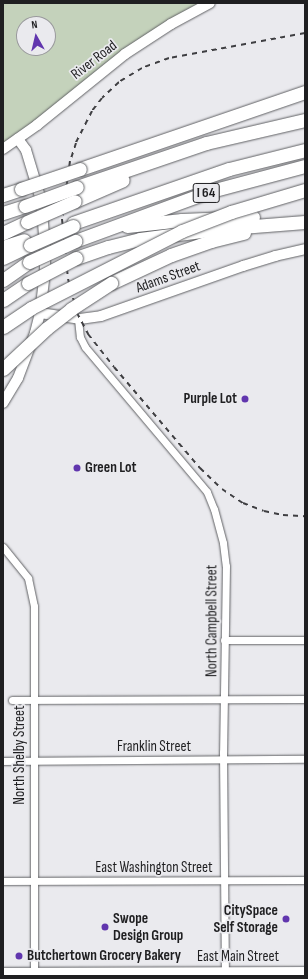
<!DOCTYPE html>
<html>
<head>
<meta charset="utf-8">
<style>
  body { margin:0 }
  #map { position:relative; width:308px; height:979px; overflow:hidden; background:#eaeaee; font-family:"Sofia Sans Condensed",sans-serif }
  div>[style] { position:absolute }
  .green>* { inset:0; background:#c4d2bb }
  .roads { filter:drop-shadow(0 0 1px #606164) drop-shadow(0 0 1px #606164) }
  .street>* { height:7px; margin:-3.5px; padding:0 3.5px; transform-origin:3.5px; border-radius:3.5px; background:#fff }
  .secondary>* { height:10px; margin:-5px; padding:0 5px; transform-origin:5px; border-radius:5px; background:#fff }
  .primary>* { height:11px; margin:-5.5px; padding:0 5.5px; transform-origin:5.5px; border-radius:5.5px; background:#fff }
  .highway>* { height:13px; margin:-6.5px; padding:0 6.5px; transform-origin:6.5px; border-radius:6.5px; background:#fff }
  .rail>* { height:2px; margin-top:-1px; transform-origin:0; background:repeating-linear-gradient(90deg,#3f3f42 0 5px,transparent 0 10px) }
  .bridges { filter:drop-shadow(0 0 1px #606164) drop-shadow(0 0 1px #606164) }
  .highway-bridge>* { height:13px; margin:-6.5px; padding:0 6.5px; transform-origin:6.5px; border-radius:6.5px; background:#fff }
  .dots>* { width:11px; height:11px; translate:-50% -50%; box-sizing:border-box; border:2px solid #eaeaee; border-radius:50% }
  span { translate:-50% -50%; white-space:nowrap; text-align:center; line-height:1.15; -webkit-text-stroke:3.5px #eaeaee; paint-order:stroke }
  .shield-label span { padding:1px 3px; background:#eaeaee; border:1px solid; border-radius:3px; -webkit-text-stroke-width:0 }
  .shield-label { font-size:14px; color:#1f1f21; font-weight:700 }
  .street-label { font-size:15px; color:#1f1f21 }
  .poi-label { font-size:15px; color:#1f1f21; font-weight:700 }
  .right { translate:-100% -50%; text-align:right }
  .left { translate:0 -50%; text-align:left }
  .frame { position:absolute; inset:0; border:4px solid #1f1f21; pointer-events:none }
  .north { position:absolute; left:16px; top:16px; width:40px; height:40px; box-sizing:border-box; background:#eaeaee; border:1px solid #99999c; border-radius:50%; rotate:352deg; font-size:11px; font-weight:700; line-height:16px; text-align:center; color:#1f1f21 }
  .north::after { content:''; display:block; margin:auto; width:14px; height:18px; background:#6136ae; clip-path:polygon(50% 0,100% 100%,50% 72%,0 100%) }
</style>
</head>
<body>
<div id="map">
  <div class="green">
    <i style="clip-path:polygon(evenodd,3px 3px,210px 3px,191px 13px,3px 147px,3px 3px,24px 24px,48px 24px,48px 48px,24px 48px,24px 24px)"></i>
  </div>
  <div class="roads">
    <div class="street">
      <i style="left:78px;top:319px;width:18px;rotate:84deg"></i>
      <i style="left:80px;top:337px;width:11px;rotate:63deg"></i>
      <i style="left:85px;top:347px;width:189px;rotate:49.9deg"></i>
      <i style="left:207px;top:492px;width:18px;rotate:68deg"></i>
      <i style="left:214px;top:509px;width:35px;rotate:75deg"></i>
      <i style="left:223px;top:543px;width:23px;rotate:83deg"></i>
      <i style="left:226px;top:566px;width:186px;rotate:90.9deg"></i>
      <i style="left:223px;top:752px;width:224px;rotate:89.5deg"></i>
      <i style="left:3px;top:547px;width:40px;rotate:51deg"></i>
      <i style="left:28px;top:578px;width:29px;rotate:78deg"></i>
      <i style="left:34px;top:606px;width:370px;rotate:90deg"></i>
      <i style="left:224px;top:640px;width:81px"></i>
      <i style="left:12px;top:700px;width:293px;rotate:-0.2deg"></i>
      <i style="left:3px;top:761px;width:302px;rotate:-0.4deg"></i>
      <i style="left:3px;top:881px;width:302px;rotate:-0.2deg"></i>
    </div>
    <div class="secondary">
      <i style="left:3px;top:149px;width:42px;rotate:-35.2deg"></i>
      <i style="left:37px;top:125px;width:113px;rotate:-38.9deg"></i>
      <i style="left:125px;top:54px;width:55px;rotate:-33.1deg"></i>
      <i style="left:171px;top:24px;width:44px;rotate:-28.3deg"></i>
      <i style="left:40px;top:313px;width:40px;rotate:8.5deg"></i>
      <i style="left:80px;top:319px;width:21px;rotate:-8deg"></i>
      <i style="left:101px;top:316px;width:151px;rotate:-19.4deg"></i>
      <i style="left:243px;top:266px;width:34px;rotate:-17deg"></i>
      <i style="left:275px;top:256px;width:31px;rotate:-13deg"></i>
      <i style="left:3px;top:403px;width:29px;rotate:-59deg"></i>
      <i style="left:18px;top:378px;width:48px;rotate:-69.3deg"></i>
      <i style="left:35px;top:333px;width:21px;rotate:-76deg"></i>
      <i style="left:40px;top:313px;width:39px;rotate:-83deg"></i>
      <i style="left:45px;top:274px;width:28px;rotate:-90deg"></i>
      <i style="left:45px;top:246px;width:46px;rotate:-95deg"></i>
      <i style="left:41px;top:200px;width:52px;rotate:-106.7deg"></i>
      <i style="left:26px;top:150px;width:14px;rotate:-126deg"></i>
    </div>
    <div class="primary">
      <i style="left:3px;top:973px;width:302px;rotate:-0.2deg"></i>
    </div>
    <div class="highway">
      <i style="left:80px;top:169px;width:238px;rotate:-18.9deg"></i>
      <i style="left:77px;top:187px;width:136px;rotate:-18.8deg"></i>
      <i style="left:206px;top:143px;width:102px;rotate:-13.1deg"></i>
      <i style="left:3px;top:195px;width:19px;rotate:-18deg"></i>
      <i style="left:75px;top:201px;width:52px;rotate:-23.6deg"></i>
      <i style="left:3px;top:213px;width:23px;rotate:-18deg"></i>
      <i style="left:73px;top:223px;width:165px;rotate:-19.1deg"></i>
      <i style="left:229px;top:169px;width:78px;rotate:-14deg"></i>
      <i style="left:127px;top:226px;width:55px;rotate:-6.2deg"></i>
      <i style="left:182px;top:220px;width:71px;rotate:-2.4deg"></i>
      <i style="left:3px;top:233px;width:26px;rotate:-25deg"></i>
      <i style="left:75px;top:241px;width:145px;rotate:-20.2deg"></i>
      <i style="left:211px;top:191px;width:97px;rotate:-14.9deg"></i>
      <i style="left:3px;top:247px;width:22px;rotate:-18deg"></i>
      <i style="left:3px;top:258px;width:30px;rotate:-26deg"></i>
      <i style="left:76px;top:258px;width:34px;rotate:-19deg"></i>
      <i style="left:108px;top:247px;width:33px;rotate:-14deg"></i>
      <i style="left:140px;top:239px;width:77px;rotate:-7.5deg"></i>
      <i style="left:216px;top:229px;width:89px;rotate:-4.5deg"></i>
      <i style="left:3px;top:280px;width:32px;rotate:-35deg"></i>
      <i style="left:111px;top:283px;width:66px;rotate:-25deg"></i>
      <i style="left:171px;top:255px;width:42px;rotate:-19.3deg"></i>
      <i style="left:211px;top:241px;width:34px;rotate:-14deg"></i>
      <i style="left:3px;top:300px;width:30px;rotate:-34deg"></i>
    </div>
  </div>
  <div class="rail">
    <i style="left:305px;top:33px;width:138px;rotate:169.6deg"></i>
    <i style="left:169px;top:58px;width:29px;rotate:160deg"></i>
    <i style="left:142px;top:68px;width:27px;rotate:149deg"></i>
    <i style="left:119px;top:82px;width:23px;rotate:137deg"></i>
    <i style="left:102px;top:98px;width:16px;rotate:128deg"></i>
    <i style="left:92px;top:111px;width:36px;rotate:117deg"></i>
    <i style="left:76px;top:143px;width:19px;rotate:108deg"></i>
    <i style="left:70px;top:161px;width:59px;rotate:97.9deg"></i>
    <i style="left:62px;top:219px;width:60px;rotate:84.3deg"></i>
    <i style="left:68px;top:279px;width:35px;rotate:75deg"></i>
    <i style="left:77px;top:313px;width:24px;rotate:62deg"></i>
    <i style="left:88px;top:334px;width:42px;rotate:51.8deg"></i>
    <i style="left:114px;top:367px;width:133px;rotate:49.6deg"></i>
    <i style="left:200px;top:468px;width:30px;rotate:44deg"></i>
    <i style="left:222px;top:489px;width:25px;rotate:34deg"></i>
    <i style="left:243px;top:503px;width:22px;rotate:21deg"></i>
    <i style="left:264px;top:511px;width:19px;rotate:12deg"></i>
    <i style="left:283px;top:515px;width:22px;rotate:3deg"></i>
  </div>
  <div class="bridges">
    <div class="highway-bridge">
      <i style="left:21px;top:189px;width:62px;rotate:-18.7deg"></i>
      <i style="left:25px;top:206px;width:55px;rotate:-20.1deg"></i>
      <i style="left:27px;top:222px;width:52px;rotate:-23.6deg"></i>
      <i style="left:30px;top:245px;width:47px;rotate:-23.8deg"></i>
      <i style="left:29px;top:262px;width:51px;rotate:-24.5deg"></i>
      <i style="left:28px;top:283px;width:54px;rotate:-27.5deg"></i>
      <i style="left:3px;top:327px;width:34px;rotate:-34deg"></i>
      <i style="left:31px;top:308px;width:169px;rotate:-27deg"></i>
      <i style="left:182px;top:231px;width:53px;rotate:-21.2deg"></i>
      <i style="left:231px;top:212px;width:77px;rotate:-16.6deg"></i>
      <i style="left:3px;top:369px;width:60px;rotate:-43deg"></i>
      <i style="left:47px;top:328px;width:31px;rotate:-38deg"></i>
      <i style="left:71px;top:309px;width:48px;rotate:-33deg"></i>
    </div>
  </div>
  <div class="dots">
    <i style="left:245px;top:399px;background:#6136ae"></i>
    <i style="left:77px;top:468px;background:#6136ae"></i>
    <i style="left:286px;top:919px;background:#6136ae"></i>
    <i style="left:105px;top:927px;background:#6136ae"></i>
    <i style="left:19px;top:956px;background:#6136ae"></i>
  </div>
  <div class="shield-label">
    <span style="left:206px;top:193px">I 64</span>
  </div>
  <div class="street-label">
    <span style="left:94px;top:60px;rotate:-38deg">River Road</span>
    <span style="left:168px;top:277px;rotate:-20deg">Adams Street</span>
    <span style="left:212px;top:621px;rotate:-90deg">North Campbell Street</span>
    <span style="left:154px;top:747px">Franklin Street</span>
    <span style="left:20px;top:755px;rotate:-90deg">North Shelby Street</span>
    <span style="left:154px;top:868px">East Washington Street</span>
    <span style="left:238px;top:957px">East Main Street</span>
  </div>
  <div class="poi-label">
    <span class="right" style="left:237px;top:399px">Purple Lot</span>
    <span class="left" style="left:85px;top:468px">Green Lot</span>
    <span class="right" style="left:278px;top:919px">CitySpace<br>Self Storage</span>
    <span class="left" style="left:113px;top:927px">Swope<br>Design Group</span>
    <span class="left" style="left:27px;top:956px">Butchertown Grocery Bakery</span>
  </div>
  <div class="frame"></div>
  <div class="north">N</div>
</div>
</body>
</html>
